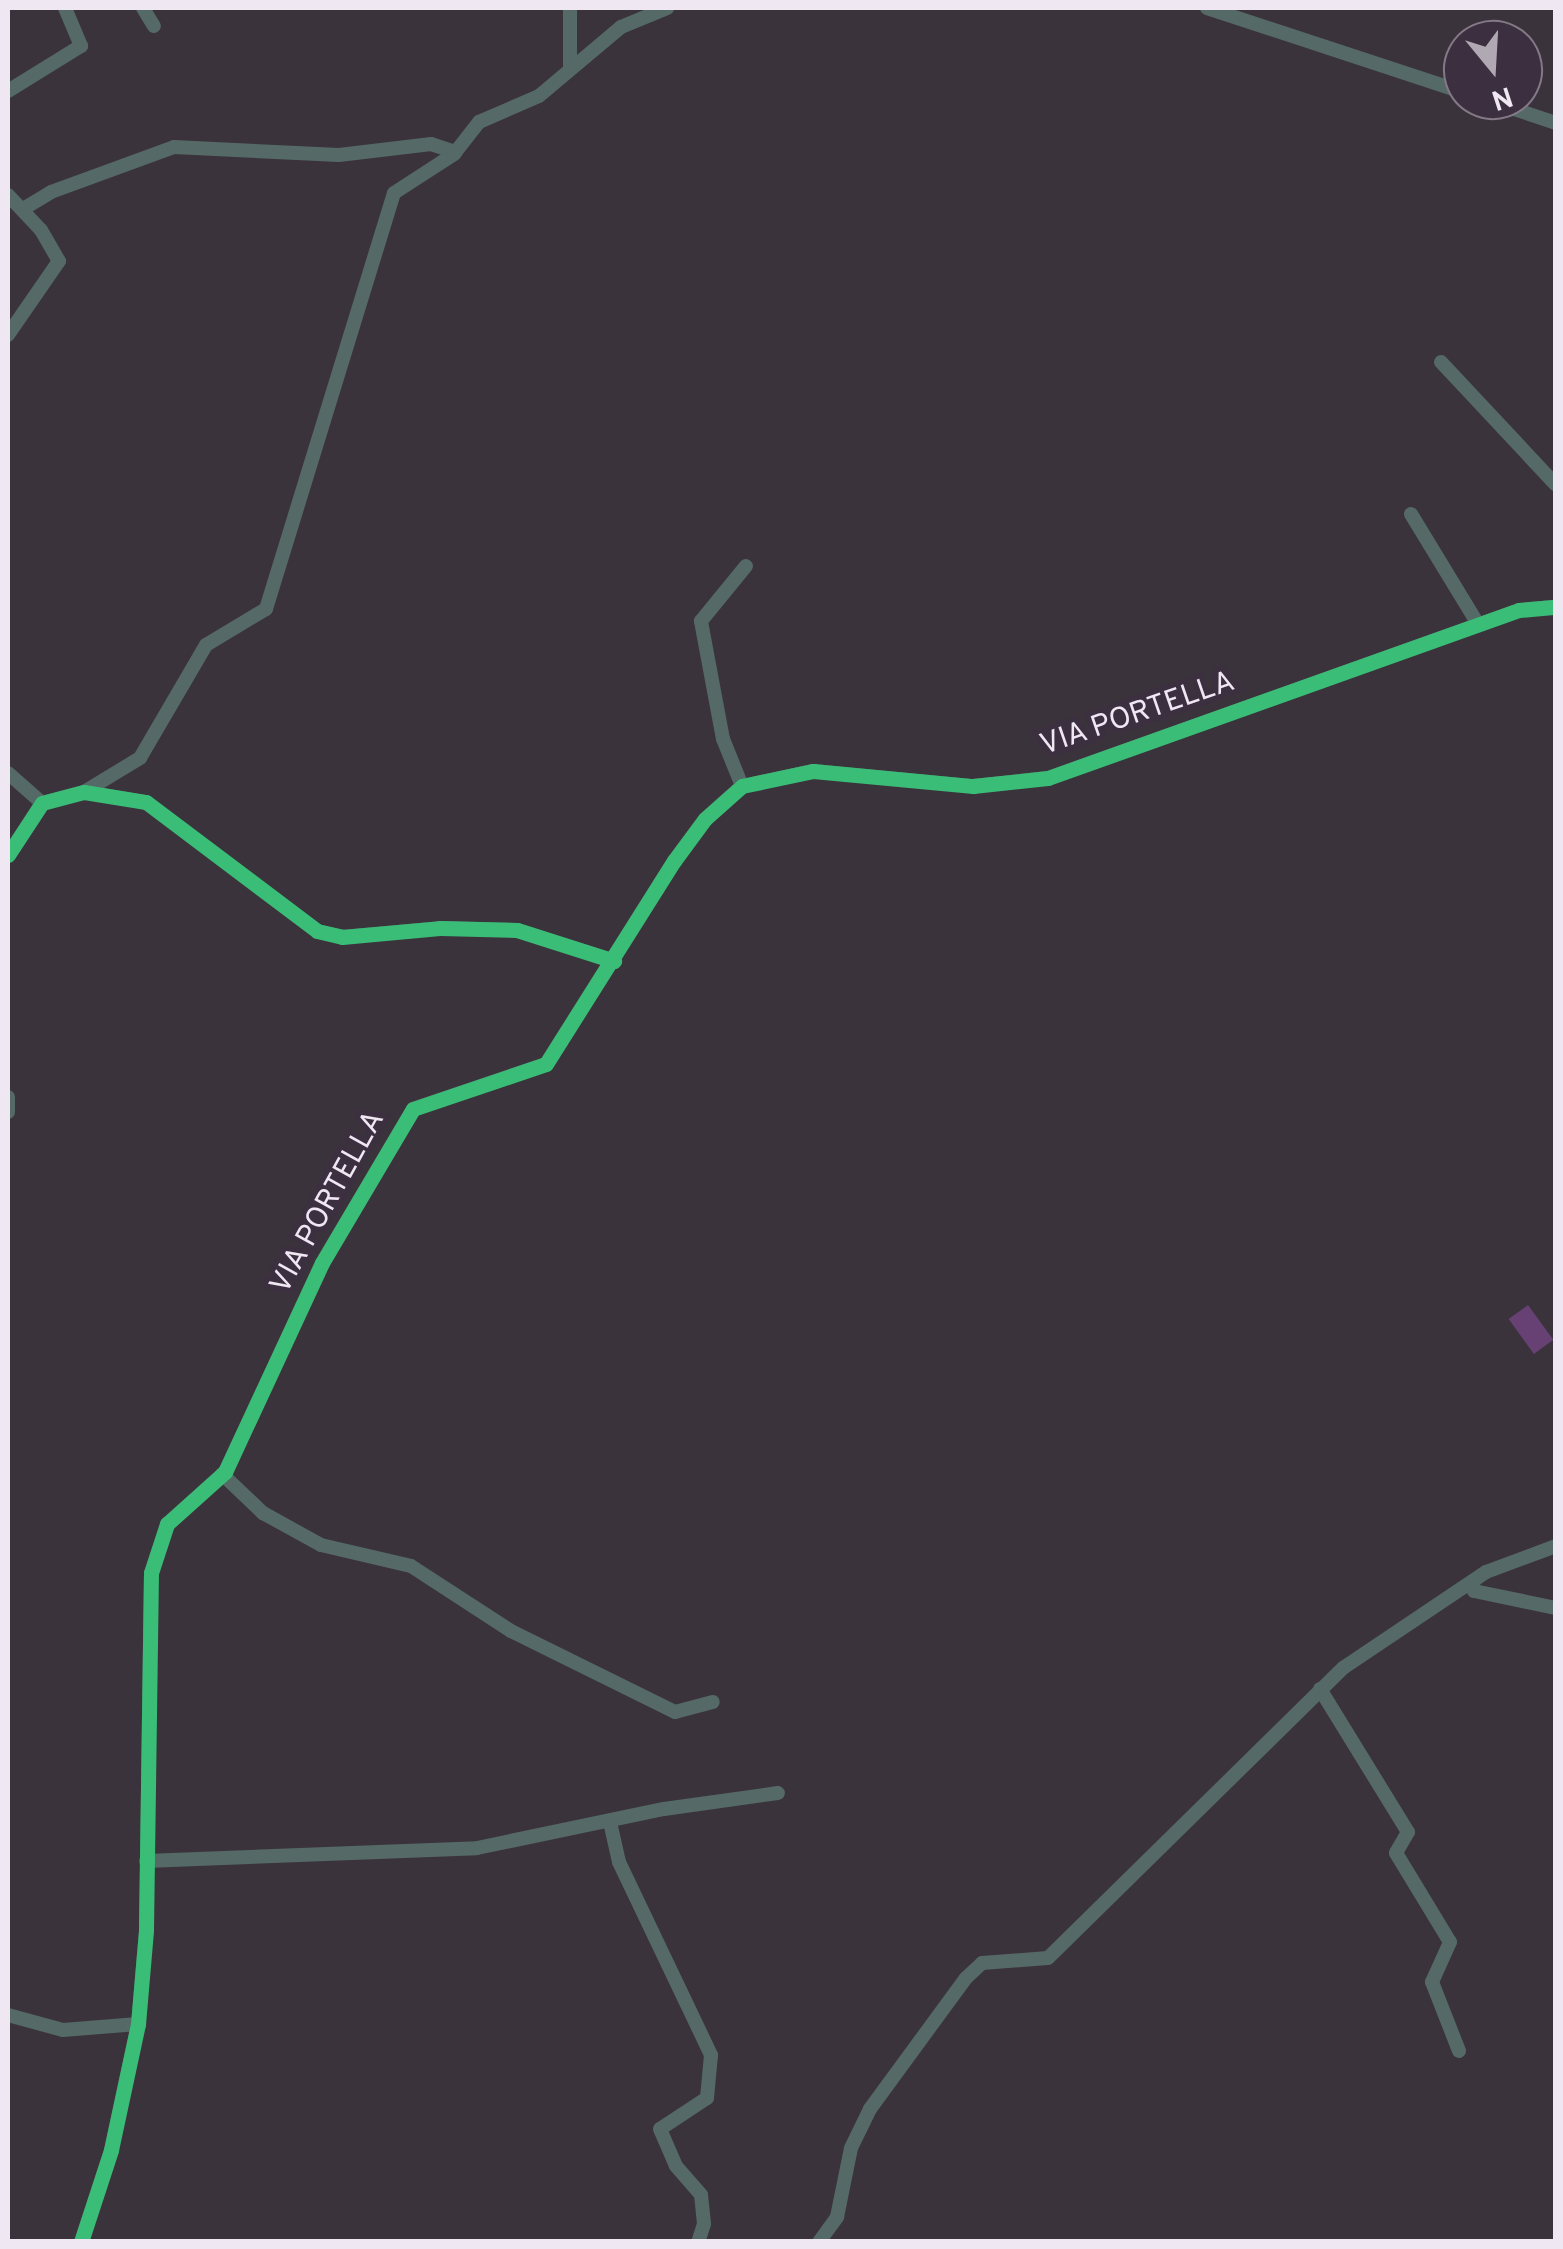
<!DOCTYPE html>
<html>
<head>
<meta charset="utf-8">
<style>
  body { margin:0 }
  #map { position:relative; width:1563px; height:2249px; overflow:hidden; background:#3a333c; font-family:Overpass,sans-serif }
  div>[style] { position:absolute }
  .green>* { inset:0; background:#674173; transform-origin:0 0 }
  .minor>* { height:14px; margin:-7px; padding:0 7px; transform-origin:7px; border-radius:7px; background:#556966 }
  .cycleway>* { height:15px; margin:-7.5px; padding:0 7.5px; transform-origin:7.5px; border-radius:7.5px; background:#3abd76 }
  span { translate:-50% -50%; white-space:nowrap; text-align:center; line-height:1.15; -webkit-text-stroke:10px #3c2f40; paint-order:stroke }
  .street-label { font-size:30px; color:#efe7f2 }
  .frame { position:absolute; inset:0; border:10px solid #efe7f2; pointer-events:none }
  .north { position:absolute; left:1443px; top:20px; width:100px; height:100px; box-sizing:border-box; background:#3c2f40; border:2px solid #847987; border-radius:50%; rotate:162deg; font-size:28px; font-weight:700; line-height:40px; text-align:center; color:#efe7f2 }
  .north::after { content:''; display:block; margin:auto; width:35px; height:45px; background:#b0a8b2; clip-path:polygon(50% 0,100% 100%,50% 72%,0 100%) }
</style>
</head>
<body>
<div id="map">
  <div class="green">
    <i style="left:1528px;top:1305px;width:43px;height:24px;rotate:54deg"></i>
  </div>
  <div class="minor">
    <i style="left:143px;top:8px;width:21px;rotate:59deg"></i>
    <i style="left:570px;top:8px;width:58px;rotate:90deg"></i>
    <i style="left:1207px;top:8px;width:269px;rotate:18.2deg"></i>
    <i style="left:8px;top:91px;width:86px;rotate:-31.7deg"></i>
    <i style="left:81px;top:46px;width:41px;rotate:-112.8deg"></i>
    <i style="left:1487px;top:100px;width:73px;rotate:18.4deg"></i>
    <i style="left:8px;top:195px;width:48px;rotate:46.7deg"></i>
    <i style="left:41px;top:230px;width:36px;rotate:60deg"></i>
    <i style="left:59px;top:261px;width:90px;rotate:124.6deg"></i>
    <i style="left:23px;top:209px;width:33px;rotate:-31deg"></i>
    <i style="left:51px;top:192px;width:131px;rotate:-20.1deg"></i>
    <i style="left:174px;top:147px;width:165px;rotate:2.8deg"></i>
    <i style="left:339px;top:155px;width:93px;rotate:-6.8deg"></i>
    <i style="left:431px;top:144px;width:26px;rotate:18deg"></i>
    <i style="left:1441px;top:362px;width:168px;rotate:46.9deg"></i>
    <i style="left:1411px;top:514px;width:129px;rotate:58.7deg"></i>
    <i style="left:8px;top:773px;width:45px;rotate:41.4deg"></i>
    <i style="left:742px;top:786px;width:51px;rotate:-112deg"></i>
    <i style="left:723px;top:739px;width:120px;rotate:-100.6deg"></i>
    <i style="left:701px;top:621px;width:71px;rotate:-50.7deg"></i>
    <i style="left:84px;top:792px;width:66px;rotate:-31.3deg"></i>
    <i style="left:140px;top:758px;width:131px;rotate:-59.7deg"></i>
    <i style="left:206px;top:645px;width:70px;rotate:-31deg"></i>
    <i style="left:266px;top:609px;width:435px;rotate:-72.9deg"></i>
    <i style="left:394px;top:193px;width:72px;rotate:-33deg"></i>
    <i style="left:454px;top:154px;width:41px;rotate:-52deg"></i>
    <i style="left:479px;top:122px;width:65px;rotate:-23.4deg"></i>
    <i style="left:539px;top:96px;width:107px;rotate:-40.1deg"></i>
    <i style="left:621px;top:27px;width:50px;rotate:-22.4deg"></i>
    <i style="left:8px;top:855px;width:62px;rotate:-56.8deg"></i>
    <i style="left:42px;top:803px;width:43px;rotate:-14.7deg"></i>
    <i style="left:84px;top:792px;width:63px;rotate:9.2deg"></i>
    <i style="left:146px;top:802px;width:214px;rotate:37deg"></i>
    <i style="left:317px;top:931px;width:26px;rotate:13deg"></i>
    <i style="left:342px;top:937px;width:98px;rotate:-5.2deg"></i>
    <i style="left:440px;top:928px;width:77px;rotate:1.5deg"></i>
    <i style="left:517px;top:930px;width:102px;rotate:17.7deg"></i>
    <i style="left:8px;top:1097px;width:15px;rotate:90deg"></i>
    <i style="left:222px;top:1474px;width:57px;rotate:43.6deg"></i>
    <i style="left:263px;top:1513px;width:66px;rotate:28.9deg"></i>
    <i style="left:321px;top:1545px;width:92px;rotate:13.1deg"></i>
    <i style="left:411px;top:1566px;width:119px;rotate:33deg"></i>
    <i style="left:511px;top:1631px;width:183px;rotate:26.3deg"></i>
    <i style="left:675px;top:1712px;width:39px;rotate:-15deg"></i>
    <i style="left:1473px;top:1582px;width:9px;rotate:84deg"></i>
    <i style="left:1474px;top:1591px;width:84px;rotate:11.7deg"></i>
    <i style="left:1320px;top:1689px;width:168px;rotate:58.4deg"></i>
    <i style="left:1408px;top:1832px;width:24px;rotate:120deg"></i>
    <i style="left:1396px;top:1853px;width:104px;rotate:58.8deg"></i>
    <i style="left:1450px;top:1942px;width:44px;rotate:114.2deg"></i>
    <i style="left:1432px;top:1982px;width:74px;rotate:68.6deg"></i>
    <i style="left:610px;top:1822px;width:41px;rotate:77.3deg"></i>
    <i style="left:619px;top:1862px;width:214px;rotate:64.5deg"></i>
    <i style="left:711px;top:2055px;width:43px;rotate:95.3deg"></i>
    <i style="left:707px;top:2098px;width:56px;rotate:146.6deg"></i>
    <i style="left:660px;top:2129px;width:40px;rotate:66.6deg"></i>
    <i style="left:676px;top:2166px;width:38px;rotate:49deg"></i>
    <i style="left:701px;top:2195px;width:29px;rotate:84deg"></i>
    <i style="left:704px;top:2224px;width:19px;rotate:108deg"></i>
    <i style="left:146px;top:1861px;width:331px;rotate:-2.2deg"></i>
    <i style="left:477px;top:1848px;width:191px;rotate:-11.8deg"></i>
    <i style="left:664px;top:1809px;width:115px;rotate:-8deg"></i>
    <i style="left:8px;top:2015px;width:57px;rotate:15.3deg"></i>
    <i style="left:63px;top:2030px;width:75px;rotate:-4.6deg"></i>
    <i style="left:81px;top:2242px;width:97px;rotate:-71.9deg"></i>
    <i style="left:111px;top:2150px;width:129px;rotate:-77.9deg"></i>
    <i style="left:138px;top:2024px;width:94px;rotate:-85.1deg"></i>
    <i style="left:146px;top:1930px;width:357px;rotate:-89.2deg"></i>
    <i style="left:151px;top:1573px;width:52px;rotate:-71.9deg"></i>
    <i style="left:167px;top:1524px;width:78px;rotate:-41.9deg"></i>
    <i style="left:225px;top:1472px;width:230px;rotate:-65.1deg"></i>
    <i style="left:322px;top:1263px;width:179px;rotate:-59.4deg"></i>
    <i style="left:413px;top:1109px;width:140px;rotate:-18.7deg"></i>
    <i style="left:546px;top:1064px;width:240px;rotate:-57.8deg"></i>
    <i style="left:674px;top:861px;width:52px;rotate:-53.6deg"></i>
    <i style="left:705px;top:819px;width:50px;rotate:-41.7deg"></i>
    <i style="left:742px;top:786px;width:73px;rotate:-11.9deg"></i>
    <i style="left:813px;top:771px;width:161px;rotate:5.4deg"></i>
    <i style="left:973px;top:786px;width:75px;rotate:-6.1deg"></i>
    <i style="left:1048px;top:778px;width:500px;rotate:-19.63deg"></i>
    <i style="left:1519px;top:610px;width:37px;rotate:-5deg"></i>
    <i style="left:819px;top:2242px;width:31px;rotate:-54deg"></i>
    <i style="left:837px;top:2217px;width:70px;rotate:-78.5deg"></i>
    <i style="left:851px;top:2148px;width:43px;rotate:-64deg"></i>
    <i style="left:870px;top:2109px;width:162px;rotate:-53.8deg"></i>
    <i style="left:966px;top:1978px;width:22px;rotate:-43deg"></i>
    <i style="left:982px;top:1963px;width:66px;rotate:-4.3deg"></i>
    <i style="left:1048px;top:1958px;width:414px;rotate:-44.5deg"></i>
    <i style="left:1343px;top:1668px;width:172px;rotate:-33.9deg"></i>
    <i style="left:1486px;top:1572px;width:75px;rotate:-20.4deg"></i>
  </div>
  <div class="cycleway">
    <i style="left:8px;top:855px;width:62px;rotate:-56.8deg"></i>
    <i style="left:42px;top:803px;width:43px;rotate:-14.7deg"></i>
    <i style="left:84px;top:792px;width:63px;rotate:9.2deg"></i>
    <i style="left:146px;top:802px;width:214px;rotate:37deg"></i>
    <i style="left:317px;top:931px;width:26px;rotate:13deg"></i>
    <i style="left:342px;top:937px;width:98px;rotate:-5.2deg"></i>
    <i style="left:440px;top:928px;width:77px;rotate:1.5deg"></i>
    <i style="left:517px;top:930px;width:102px;rotate:17.7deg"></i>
    <i style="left:81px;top:2242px;width:97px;rotate:-71.9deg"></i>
    <i style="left:111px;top:2150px;width:129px;rotate:-77.9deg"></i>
    <i style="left:138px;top:2024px;width:94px;rotate:-85.1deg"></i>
    <i style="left:146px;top:1930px;width:357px;rotate:-89.2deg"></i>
    <i style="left:151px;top:1573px;width:52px;rotate:-71.9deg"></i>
    <i style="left:167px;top:1524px;width:78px;rotate:-41.9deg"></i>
    <i style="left:225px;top:1472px;width:230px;rotate:-65.1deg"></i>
    <i style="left:322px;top:1263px;width:179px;rotate:-59.4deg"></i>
    <i style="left:413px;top:1109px;width:140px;rotate:-18.7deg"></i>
    <i style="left:546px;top:1064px;width:240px;rotate:-57.8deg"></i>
    <i style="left:674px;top:861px;width:52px;rotate:-53.6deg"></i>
    <i style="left:705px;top:819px;width:50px;rotate:-41.7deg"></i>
    <i style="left:742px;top:786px;width:73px;rotate:-11.9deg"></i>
    <i style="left:813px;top:771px;width:161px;rotate:5.4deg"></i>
    <i style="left:973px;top:786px;width:75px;rotate:-6.1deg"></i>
    <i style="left:1048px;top:778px;width:500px;rotate:-19.63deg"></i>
    <i style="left:1519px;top:610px;width:37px;rotate:-5deg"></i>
  </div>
  <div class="street-label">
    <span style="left:1138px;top:715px;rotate:-19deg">VIA PORTELLA</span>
    <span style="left:329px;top:1203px;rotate:-61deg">VIA PORTELLA</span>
  </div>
  <div class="frame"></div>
  <div class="north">N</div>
</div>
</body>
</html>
